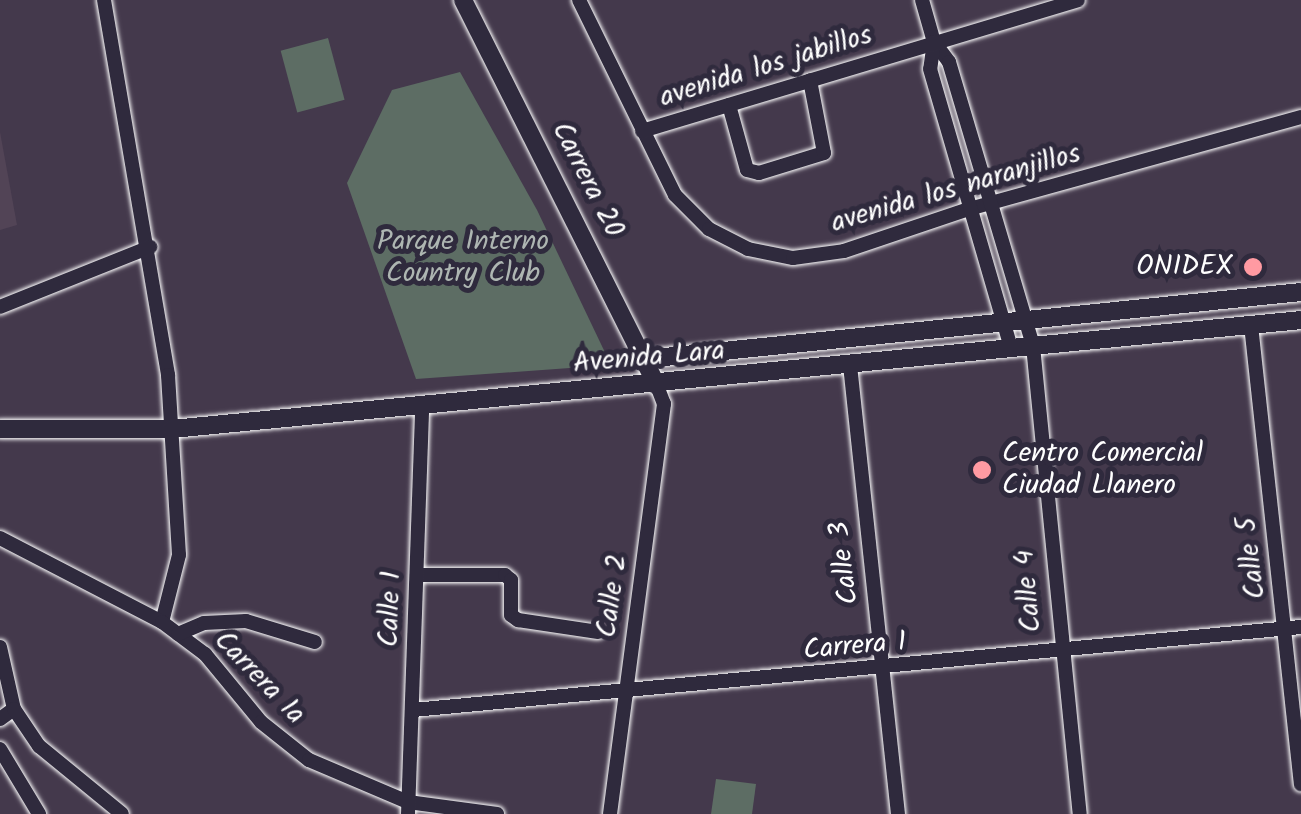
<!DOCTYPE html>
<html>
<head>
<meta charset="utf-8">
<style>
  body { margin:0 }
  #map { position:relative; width:1301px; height:814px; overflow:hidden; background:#44394c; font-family:Kalam,sans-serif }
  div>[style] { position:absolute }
  .built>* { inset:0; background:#524456 }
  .green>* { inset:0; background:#5d6d64; transform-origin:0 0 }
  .roads { filter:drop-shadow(0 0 2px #fff) drop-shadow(0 0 2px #fff) }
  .minor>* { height:14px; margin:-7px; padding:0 7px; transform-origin:7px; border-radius:7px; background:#2f2a3d }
  .tertiary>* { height:18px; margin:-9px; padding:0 9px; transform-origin:9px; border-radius:9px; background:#2f2a3d }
  .dots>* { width:28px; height:28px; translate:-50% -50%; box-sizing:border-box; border:5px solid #2f2a3d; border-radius:50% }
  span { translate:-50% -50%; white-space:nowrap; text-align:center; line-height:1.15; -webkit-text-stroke:10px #2f2a3d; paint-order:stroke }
  .street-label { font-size:28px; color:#fff }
  .park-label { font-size:28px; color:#aeb6b2 }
  .poi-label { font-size:28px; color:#fff }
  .right { translate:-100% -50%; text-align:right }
  .left { translate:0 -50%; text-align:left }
</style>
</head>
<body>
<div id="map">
  <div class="built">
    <i style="clip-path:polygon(0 132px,17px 225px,0 230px)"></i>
  </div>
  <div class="green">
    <i style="left:328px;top:38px;width:64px;height:49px;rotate:75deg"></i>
    <i style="clip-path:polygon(460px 72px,537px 210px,611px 365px,416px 379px,347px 183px,392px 90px)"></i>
    <i style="clip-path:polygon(716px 779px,756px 784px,752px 814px,711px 814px)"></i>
  </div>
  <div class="roads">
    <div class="minor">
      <i style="left:104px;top:0;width:380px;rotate:80.3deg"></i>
      <i style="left:168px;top:375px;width:180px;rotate:86.5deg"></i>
      <i style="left:179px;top:555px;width:69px;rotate:104.2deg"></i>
      <i style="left:579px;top:0;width:217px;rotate:63.8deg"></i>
      <i style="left:675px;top:195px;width:48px;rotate:45deg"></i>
      <i style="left:709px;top:229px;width:44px;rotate:27.1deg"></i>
      <i style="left:748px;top:249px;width:46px;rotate:11.3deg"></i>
      <i style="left:793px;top:258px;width:51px;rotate:-7.8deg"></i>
      <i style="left:844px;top:251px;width:132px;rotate:-18.6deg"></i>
      <i style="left:969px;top:209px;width:345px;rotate:-15.5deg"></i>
      <i style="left:922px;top:0;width:44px;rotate:74.1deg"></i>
      <i style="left:934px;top:42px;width:25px;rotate:53deg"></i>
      <i style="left:949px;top:62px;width:296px;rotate:73.5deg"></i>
      <i style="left:1033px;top:346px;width:470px;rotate:84.3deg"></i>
      <i style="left:934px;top:42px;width:27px;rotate:98deg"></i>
      <i style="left:930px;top:69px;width:290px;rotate:73.8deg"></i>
      <i style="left:729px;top:105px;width:67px;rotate:74.5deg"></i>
      <i style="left:747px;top:170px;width:12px;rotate:14deg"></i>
      <i style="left:759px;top:173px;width:68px;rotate:-17.1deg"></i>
      <i style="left:824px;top:153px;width:74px;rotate:-100.9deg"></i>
      <i style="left:642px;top:131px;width:455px;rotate:-16.7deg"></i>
      <i style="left:0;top:307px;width:162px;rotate:-21.8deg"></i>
      <i style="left:1251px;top:325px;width:462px;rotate:83.8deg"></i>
      <i style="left:850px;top:365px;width:452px;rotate:83.9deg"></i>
      <i style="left:0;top:538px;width:182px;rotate:27.4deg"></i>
      <i style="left:162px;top:622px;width:54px;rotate:36.7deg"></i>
      <i style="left:205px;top:654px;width:88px;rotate:50.5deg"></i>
      <i style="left:261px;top:722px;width:61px;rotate:38.4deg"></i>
      <i style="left:309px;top:760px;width:108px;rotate:23deg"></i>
      <i style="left:408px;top:802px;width:90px;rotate:7.7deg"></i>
      <i style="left:417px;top:575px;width:88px"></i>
      <i style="left:505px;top:575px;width:8px;rotate:40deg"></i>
      <i style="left:511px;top:580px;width:35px;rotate:90deg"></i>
      <i style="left:511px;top:615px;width:9px;rotate:36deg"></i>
      <i style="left:518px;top:620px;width:81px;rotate:8.5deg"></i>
      <i style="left:178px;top:634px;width:28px;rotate:-23deg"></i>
      <i style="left:204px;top:623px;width:42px;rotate:-2.7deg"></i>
      <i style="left:246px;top:621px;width:72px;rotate:16.9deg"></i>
      <i style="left:0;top:647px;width:64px;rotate:77.3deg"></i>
      <i style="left:413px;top:710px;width:892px;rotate:-5.34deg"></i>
      <i style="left:0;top:719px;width:17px;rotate:-36deg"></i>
      <i style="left:14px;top:709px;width:45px;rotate:56deg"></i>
      <i style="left:39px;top:746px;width:107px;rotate:39.3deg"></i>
      <i style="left:0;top:749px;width:76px;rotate:59deg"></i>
      <i style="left:408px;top:814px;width:409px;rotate:-88deg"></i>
      <i style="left:610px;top:814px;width:414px;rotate:-82.5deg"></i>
      <i style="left:664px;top:404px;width:19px;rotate:-111deg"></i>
    </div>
    <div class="tertiary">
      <i style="left:463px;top:0;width:432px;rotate:63.3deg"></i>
      <i style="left:645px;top:359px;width:659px;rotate:-5.83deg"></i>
      <i style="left:0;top:429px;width:172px"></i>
      <i style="left:172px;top:429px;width:1134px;rotate:-5.51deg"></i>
    </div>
  </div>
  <div class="dots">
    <i style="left:1253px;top:267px;background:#ff9aa2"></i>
    <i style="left:982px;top:470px;background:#ff9aa2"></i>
  </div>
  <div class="street-label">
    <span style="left:766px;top:67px;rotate:-17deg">avenida los jabillos</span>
    <span style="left:587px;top:180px;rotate:63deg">Carrera 20</span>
    <span style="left:956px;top:189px;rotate:-16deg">avenida los naranjillos</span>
    <span style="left:649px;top:358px;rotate:-5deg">Avenida Lara</span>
    <span style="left:1252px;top:558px;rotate:-97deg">Calle 5</span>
    <span style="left:845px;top:563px;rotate:-97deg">Calle 3</span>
    <span style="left:1029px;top:591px;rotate:-95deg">Calle 4</span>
    <span style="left:613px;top:596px;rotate:-82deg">Calle 2</span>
    <span style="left:391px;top:609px;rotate:-88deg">Calle 1</span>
    <span style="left:855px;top:647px;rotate:-5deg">Carrera 1</span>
    <span style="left:259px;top:678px;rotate:46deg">Carrera 1a</span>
  </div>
  <div class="park-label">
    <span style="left:463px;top:258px">Parque Interno<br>Country Club</span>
  </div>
  <div class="poi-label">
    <span class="right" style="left:1233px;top:267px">ONIDEX</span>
    <span class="left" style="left:1002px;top:470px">Centro Comercial<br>Ciudad Llanero</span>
  </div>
</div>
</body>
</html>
